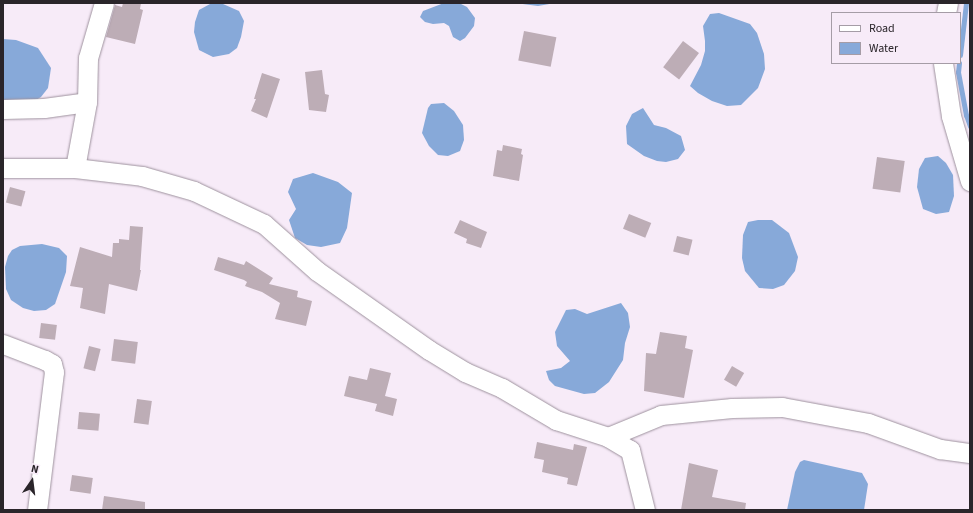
<!DOCTYPE html>
<html>
<head>
<meta charset="utf-8">
<style>
  body { margin:0 }
  #map { position:relative; width:973px; height:513px; overflow:hidden; background:#f7ebf8; font-family:"Source Sans 3",sans-serif }
  div>[style] { position:absolute }
  .water>* { inset:0; background:#87a9d9 }
  .stream>* { height:5px; margin:-2.5px; padding:0 2.5px; transform-origin:2.5px; border-radius:2.5px; background:#87a9d9 }
  .building>* { inset:0; background:#bdadb6; transform-origin:0 0 }
  .roads { filter:drop-shadow(0 0 1px #9e929e) drop-shadow(0 0 1px #9e929e) }
  .street>* { height:19px; margin:-9.5px; padding:0 9.5px; transform-origin:9.5px; border-radius:9.5px; background:#fff }
  span { translate:-50% -50%; white-space:nowrap; text-align:center; line-height:1.15; -webkit-text-stroke:3.5px #f7ebf8; paint-order:stroke }
  .frame { position:absolute; inset:0; border:4px solid #2a252a; pointer-events:none }
  .legend { position:absolute; left:831px; top:12px; width:130px; height:52px; box-sizing:border-box; background:#f7ebf8; border:1px solid #a59ca6; margin:0; padding:5px 7px; list-style:none; font-size:12px; color:#2a252a }
  .legend li { display:flex; align-items:center; gap:8px; height:20px }
  .legend b { width:20px; border:1px solid #a59ca6 }
  .north { position:absolute; left:12px; top:461px; width:40px; height:40px; -webkit-text-stroke:3px #f7ebf8; paint-order:stroke; rotate:14deg; font-size:11px; font-weight:700; line-height:16px; text-align:center; color:#2a252a }
  .north::after { content:''; display:block; margin:auto; width:14px; height:18px; background:#2a252a; clip-path:polygon(50% 0,100% 100%,50% 72%,0 100%) }
</style>
</head>
<body>
<div id="map">
  <div class="water">
    <i style="clip-path:polygon(444px 3px,459px 3px,467px 7px,475px 18px,474px 26px,465px 38px,460px 41px,453px 37px,449px 26px,444px 23px,433px 24px,425px 22px,420px 17px,423px 11px)"></i>
    <i style="clip-path:polygon(515px 3px,555px 3px,538px 6px)"></i>
    <i style="clip-path:polygon(210px 4px,223px 4px,239px 11px,244px 21px,241px 37px,237px 48px,229px 54px,213px 57px,199px 50px,194px 32px,195px 22px,199px 10px)"></i>
    <i style="clip-path:polygon(719px 13px,750px 24px,757px 33px,764px 54px,765px 69px,758px 88px,741px 105px,727px 106px,712px 101px,698px 93px,690px 86px,701px 65px,705px 51px,705px 41px,703px 26px,710px 14px)"></i>
    <i style="clip-path:polygon(3px 39px,16px 40px,38px 48px,51px 68px,48px 88px,41px 97px,31px 103px,3px 102px)"></i>
    <i style="clip-path:polygon(444px 103px,454px 111px,463px 125px,464px 140px,460px 151px,448px 156px,438px 155px,429px 146px,422px 133px,428px 108px,431px 104px)"></i>
    <i style="clip-path:polygon(643px 108px,654px 125px,666px 128px,681px 136px,685px 150px,678px 159px,666px 162px,657px 161px,644px 156px,627px 144px,626px 126px,632px 114px)"></i>
    <i style="clip-path:polygon(938px 156px,946px 163px,953px 175px,954px 196px,949px 212px,936px 214px,923px 209px,917px 187px,919px 169px,925px 158px)"></i>
    <i style="clip-path:polygon(313px 173px,338px 182px,352px 193px,347px 228px,340px 243px,321px 247px,307px 245px,295px 238px,289px 220px,296px 209px,288px 192px,293px 179px)"></i>
    <i style="clip-path:polygon(758px 220px,772px 220px,789px 233px,798px 257px,795px 271px,784px 285px,773px 289px,759px 288px,745px 271px,742px 258px,743px 235px,748px 222px)"></i>
    <i style="clip-path:polygon(42px 244px,59px 248px,67px 256px,66px 272px,55px 304px,46px 310px,34px 311px,23px 308px,11px 300px,6px 289px,5px 267px,8px 256px,12px 250px,20px 246px)"></i>
    <i style="clip-path:polygon(621px 303px,628px 313px,630px 327px,625px 343px,623px 360px,609px 382px,595px 393px,584px 394px,555px 386px,549px 380px,546px 371px,561px 368px,570px 361px,557px 346px,555px 332px,566px 310px,575px 309px,587px 314px)"></i>
    <i style="clip-path:polygon(804px 460px,862px 473px,868px 484px,864px 510px,787px 510px,795px 472px,800px 462px)"></i>
  </div>
  <div class="stream">
    <i style="left:960px;top:55px;width:52px;rotate:-83.4deg"></i>
    <i style="left:959px;top:63px;width:9px;rotate:96deg"></i>
    <i style="left:958px;top:72px;width:44px;rotate:79.5deg"></i>
    <i style="left:966px;top:115px;width:12px;rotate:70deg"></i>
  </div>
  <div class="building">
    <i style="clip-path:polygon(123px 3px,141px 3px,140px 9px,143px 10px,135px 44px,106px 37px,115px 5px,122px 7px)"></i>
    <i style="left:524px;top:31px;width:33px;height:30px;rotate:11deg"></i>
    <i style="left:683px;top:41px;width:20px;height:33px;rotate:37deg"></i>
    <i style="clip-path:polygon(322px 70px,325px 94px,329px 95px,326px 112px,309px 110px,305px 72px)"></i>
    <i style="clip-path:polygon(262px 73px,280px 79px,267px 118px,251px 111px,256px 99px,254px 99px)"></i>
    <i style="clip-path:polygon(503px 145px,522px 149px,521px 154px,523px 155px,519px 181px,493px 176px,497px 150px,502px 151px)"></i>
    <i style="left:877px;top:157px;width:28px;height:32px;rotate:8deg"></i>
    <i style="left:10px;top:187px;width:16px;height:16px;rotate:15deg"></i>
    <i style="left:629px;top:214px;width:24px;height:16px;rotate:22deg"></i>
    <i style="clip-path:polygon(460px 220px,487px 232px,481px 248px,466px 243px,467px 239px,454px 233px)"></i>
    <i style="clip-path:polygon(130px 226px,143px 227px,140px 270px,141px 270px,137px 291px,109px 284px,105px 314px,80px 308px,83px 288px,70px 286px,80px 247px,112px 257px,113px 243px,119px 243px,119px 239px,129px 240px)"></i>
    <i style="left:677px;top:236px;width:16px;height:16px;rotate:14deg"></i>
    <i style="clip-path:polygon(218px 257px,244px 265px,246px 261px,273px 278px,269px 284px,298px 291px,297px 297px,312px 301px,306px 326px,275px 319px,280px 303px,262px 292px,245px 286px,247px 282px,244px 280px,214px 270px)"></i>
    <i style="left:41px;top:323px;width:16px;height:15px;rotate:7deg"></i>
    <i style="clip-path:polygon(660px 332px,687px 336px,685px 348px,693px 350px,684px 398px,644px 391px,646px 353px,656px 354px)"></i>
    <i style="left:114px;top:339px;width:24px;height:22px;rotate:7deg"></i>
    <i style="left:89px;top:346px;width:12px;height:23px;rotate:14deg"></i>
    <i style="left:732px;top:366px;width:14px;height:16px;rotate:30deg"></i>
    <i style="clip-path:polygon(370px 368px,391px 373px,385px 396px,397px 399px,393px 416px,375px 411px,377px 404px,344px 396px,349px 376px,367px 380px)"></i>
    <i style="left:137px;top:399px;width:15px;height:24px;rotate:8deg"></i>
    <i style="left:79px;top:412px;width:21px;height:17px;rotate:5deg"></i>
    <i style="clip-path:polygon(537px 442px,573px 450px,574px 444px,587px 447px,577px 486px,567px 484px,568px 478px,542px 472px,544px 460px,534px 458px)"></i>
    <i style="clip-path:polygon(689px 463px,718px 470px,712px 497px,746px 503px,745px 510px,681px 510px)"></i>
    <i style="left:72px;top:475px;width:21px;height:16px;rotate:8deg"></i>
    <i style="clip-path:polygon(104px 496px,145px 502px,145px 510px,102px 510px)"></i>
  </div>
  <div class="roads">
    <div class="street">
      <i style="left:946px;top:13px;width:10px;rotate:-79deg"></i>
      <i style="left:943px;top:63px;width:54px;rotate:81.4deg"></i>
      <i style="left:951px;top:116px;width:68px;rotate:73.7deg"></i>
      <i style="left:3px;top:109px;width:41px;rotate:-1.4deg"></i>
      <i style="left:44px;top:108px;width:43px;rotate:-7.9deg"></i>
      <i style="left:3px;top:168px;width:72px"></i>
      <i style="left:75px;top:168px;width:67px;rotate:6.8deg"></i>
      <i style="left:142px;top:176px;width:54px;rotate:16.1deg"></i>
      <i style="left:194px;top:191px;width:77px;rotate:25.2deg"></i>
      <i style="left:264px;top:224px;width:71px;rotate:41.6deg"></i>
      <i style="left:317px;top:271px;width:137px;rotate:35.2deg"></i>
      <i style="left:429px;top:350px;width:42px;rotate:31.4deg"></i>
      <i style="left:465px;top:372px;width:40px;rotate:23.4deg"></i>
      <i style="left:502px;top:388px;width:63px;rotate:30.7deg"></i>
      <i style="left:556px;top:420px;width:55px;rotate:18.1deg"></i>
      <i style="left:608px;top:437px;width:26px;rotate:31deg"></i>
      <i style="left:630px;top:450px;width:62px;rotate:76deg"></i>
      <i style="left:75px;top:168px;width:67px;rotate:-79.7deg"></i>
      <i style="left:87px;top:102px;width:44px;rotate:-88.7deg"></i>
      <i style="left:88px;top:58px;width:57px;rotate:-73.8deg"></i>
      <i style="left:3px;top:344px;width:45px;rotate:20.9deg"></i>
      <i style="left:45px;top:360px;width:8px;rotate:30deg"></i>
      <i style="left:52px;top:364px;width:8px;rotate:76deg"></i>
      <i style="left:54px;top:372px;width:139px;rotate:97deg"></i>
      <i style="left:608px;top:437px;width:57px;rotate:-22.5deg"></i>
      <i style="left:661px;top:415px;width:71px;rotate:-5.6deg"></i>
      <i style="left:732px;top:408px;width:50px;rotate:-1.1deg"></i>
      <i style="left:782px;top:407px;width:87px;rotate:10.5deg"></i>
      <i style="left:868px;top:423px;width:77px;rotate:19.9deg"></i>
      <i style="left:940px;top:449px;width:30px;rotate:8deg"></i>
    </div>
  </div>
  <div class="frame"></div>
  <ul class="legend">
  <li><b style="height:5px;background:#fff"></b>Road</li>
  <li><b style="height:11px;background:#87a9d9"></b>Water</li>
  </ul>
  <div class="north">N</div>
</div>
</body>
</html>
